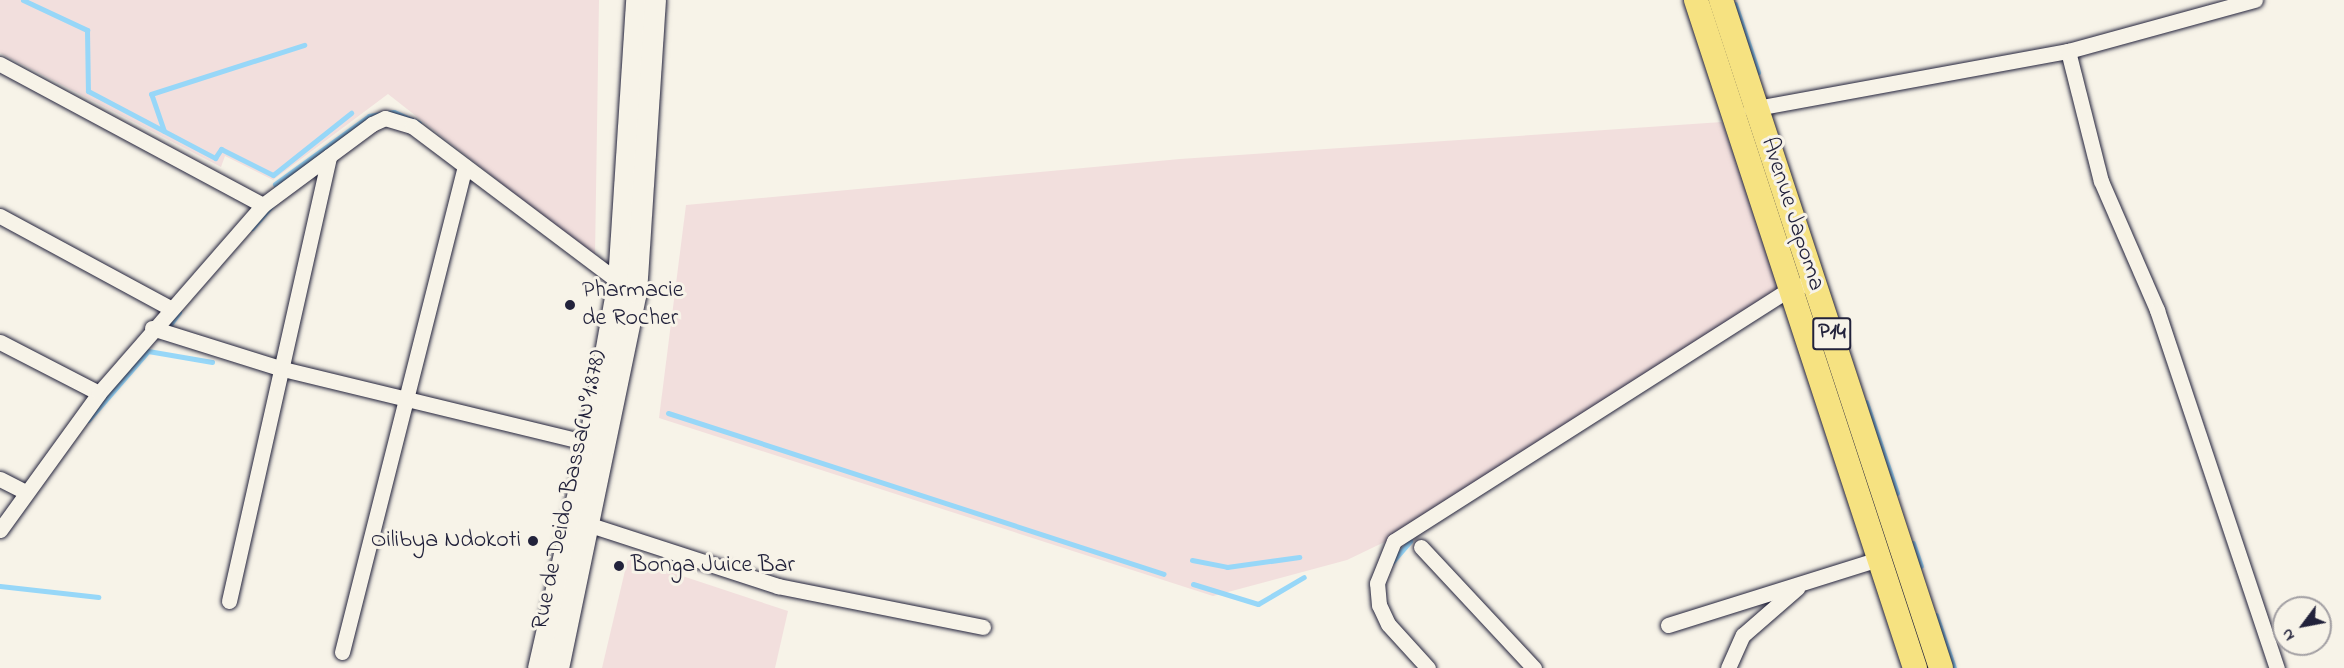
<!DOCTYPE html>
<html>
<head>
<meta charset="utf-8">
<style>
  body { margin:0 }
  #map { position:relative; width:2344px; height:668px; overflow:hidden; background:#f7f3e8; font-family:"Indie Flower",sans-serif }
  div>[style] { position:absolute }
  .built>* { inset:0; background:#f2dfdd }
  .stream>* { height:5px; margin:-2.5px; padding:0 2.5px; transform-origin:2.5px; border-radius:2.5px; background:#97d7f8 }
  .roads { filter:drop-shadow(0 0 2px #22223b) drop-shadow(0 0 2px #22223b) }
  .minor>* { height:15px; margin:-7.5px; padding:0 7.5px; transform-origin:7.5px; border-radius:7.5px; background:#f7f3e8 }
  .secondary>* { height:21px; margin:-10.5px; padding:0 10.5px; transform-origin:10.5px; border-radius:10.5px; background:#f7f3e8 }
  .primary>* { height:24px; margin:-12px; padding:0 12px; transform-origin:12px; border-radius:12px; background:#f6e281 }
  .dots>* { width:16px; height:16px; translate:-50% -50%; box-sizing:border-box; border:3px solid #f7f3e8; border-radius:50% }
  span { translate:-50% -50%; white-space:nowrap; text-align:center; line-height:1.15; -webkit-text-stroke:6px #f7f3e8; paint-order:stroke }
  .shield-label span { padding:2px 4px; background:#f7f3e8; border:2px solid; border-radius:4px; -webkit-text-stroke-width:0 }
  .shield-label { font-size:22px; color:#22223b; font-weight:700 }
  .street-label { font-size:24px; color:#22223b }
  .poi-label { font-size:24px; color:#22223b }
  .left { translate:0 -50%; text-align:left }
  .right { translate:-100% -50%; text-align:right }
  .north { position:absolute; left:2272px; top:596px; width:60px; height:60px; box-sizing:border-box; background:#f7f3e8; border:2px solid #a29fa3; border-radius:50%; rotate:238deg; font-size:16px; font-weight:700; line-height:24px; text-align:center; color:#22223b }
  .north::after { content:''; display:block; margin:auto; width:21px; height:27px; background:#22223b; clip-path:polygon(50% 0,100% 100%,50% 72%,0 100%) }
</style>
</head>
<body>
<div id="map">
  <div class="built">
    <i style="clip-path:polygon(0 0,599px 0,595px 257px,388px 94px,273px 180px,225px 156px,221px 167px,0 53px)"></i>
    <i style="clip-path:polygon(1722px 122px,1784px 294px,1399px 535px,1347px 560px,1213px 596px,659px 418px,686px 205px,1180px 159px)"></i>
    <i style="clip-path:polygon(628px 558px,788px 611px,775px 668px,602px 668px)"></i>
  </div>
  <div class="stream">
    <i style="left:23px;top:0;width:71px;rotate:25.1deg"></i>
    <i style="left:87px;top:30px;width:61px;rotate:89.1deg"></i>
    <i style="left:88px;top:91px;width:144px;rotate:27.8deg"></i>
    <i style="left:215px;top:158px;width:11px;rotate:-56deg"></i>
    <i style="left:221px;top:149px;width:58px;rotate:26.6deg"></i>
    <i style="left:273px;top:175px;width:100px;rotate:-38.5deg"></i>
    <i style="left:1735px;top:4px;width:72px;rotate:71.3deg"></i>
    <i style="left:164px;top:131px;width:39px;rotate:-109deg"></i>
    <i style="left:151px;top:94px;width:161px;rotate:-17.8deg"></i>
    <i style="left:275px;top:184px;width:116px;rotate:-35.9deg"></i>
    <i style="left:369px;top:116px;width:25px;rotate:-9deg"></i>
    <i style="left:394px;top:112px;width:27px;rotate:24deg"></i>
    <i style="left:252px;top:228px;width:40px;rotate:-49deg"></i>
    <i style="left:169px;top:326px;width:17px;rotate:-54deg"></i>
    <i style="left:1866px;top:402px;width:96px;rotate:71.2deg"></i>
    <i style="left:668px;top:413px;width:521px;rotate:17.98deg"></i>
    <i style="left:88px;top:420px;width:91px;rotate:-49deg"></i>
    <i style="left:148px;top:351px;width:65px;rotate:9.8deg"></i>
    <i style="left:1913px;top:543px;width:24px;rotate:71deg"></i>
    <i style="left:1192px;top:560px;width:36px;rotate:11deg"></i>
    <i style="left:1227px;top:567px;width:73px;rotate:-7.9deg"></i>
    <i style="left:1392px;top:562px;width:28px;rotate:-49deg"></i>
    <i style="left:1193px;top:584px;width:68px;rotate:17.1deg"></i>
    <i style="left:1258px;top:604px;width:53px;rotate:-30.4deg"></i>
    <i style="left:0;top:586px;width:99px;rotate:6.4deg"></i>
    <i style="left:1936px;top:615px;width:56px;rotate:71.2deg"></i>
  </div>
  <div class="roads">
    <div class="minor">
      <i style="left:2068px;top:51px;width:134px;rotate:75.8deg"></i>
      <i style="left:2101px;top:181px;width:141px;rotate:66.5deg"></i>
      <i style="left:2157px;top:310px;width:378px;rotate:71.5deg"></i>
      <i style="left:0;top:64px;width:298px;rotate:28.2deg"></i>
      <i style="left:1751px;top:109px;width:322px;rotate:-10.4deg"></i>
      <i style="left:2068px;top:51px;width:194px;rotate:-15.3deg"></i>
      <i style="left:0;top:216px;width:193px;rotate:28.4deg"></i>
      <i style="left:152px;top:328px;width:137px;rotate:17.4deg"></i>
      <i style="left:283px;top:369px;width:324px;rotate:13.6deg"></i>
      <i style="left:0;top:342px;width:111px;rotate:27.3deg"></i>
      <i style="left:0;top:479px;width:29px;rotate:27deg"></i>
      <i style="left:590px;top:525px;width:198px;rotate:18deg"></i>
      <i style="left:778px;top:586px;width:209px;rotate:11.3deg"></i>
      <i style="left:0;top:530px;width:169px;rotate:-54.1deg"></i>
      <i style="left:99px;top:393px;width:249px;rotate:-48.9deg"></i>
      <i style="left:263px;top:205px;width:136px;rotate:-36.6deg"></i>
      <i style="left:372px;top:124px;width:14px;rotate:-25deg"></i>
      <i style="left:385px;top:118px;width:28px;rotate:17deg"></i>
      <i style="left:412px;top:126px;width:258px;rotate:37deg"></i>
      <i style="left:1421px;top:547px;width:166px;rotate:47deg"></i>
      <i style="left:229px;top:601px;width:456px;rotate:-77.3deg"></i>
      <i style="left:1668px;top:625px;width:221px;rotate:-17.4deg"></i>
      <i style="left:342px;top:652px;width:501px;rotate:-75.8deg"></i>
      <i style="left:1428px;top:668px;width:59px;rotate:-132.3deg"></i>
      <i style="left:1388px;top:624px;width:21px;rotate:-115deg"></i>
      <i style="left:1379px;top:605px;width:22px;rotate:-95deg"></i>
      <i style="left:1377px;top:583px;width:45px;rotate:-68deg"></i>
      <i style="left:1394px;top:541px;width:469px;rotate:-32.5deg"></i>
      <i style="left:1790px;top:289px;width:25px;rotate:-18deg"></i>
      <i style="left:1728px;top:668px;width:36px;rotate:-66deg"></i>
      <i style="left:1743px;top:635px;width:72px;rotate:-41deg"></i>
    </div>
    <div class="secondary">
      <i style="left:538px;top:668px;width:231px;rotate:-77.2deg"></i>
      <i style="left:589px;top:443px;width:165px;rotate:-79.9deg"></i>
      <i style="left:618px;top:281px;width:282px;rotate:-86.3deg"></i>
      <i style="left:558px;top:668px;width:383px;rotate:-78.3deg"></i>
      <i style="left:636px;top:293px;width:294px;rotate:-86.3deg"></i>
    </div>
    <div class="primary">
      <i style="left:1696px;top:0;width:703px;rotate:71.85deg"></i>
      <i style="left:1721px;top:0;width:703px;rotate:71.77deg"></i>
    </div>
  </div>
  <div class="dots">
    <i style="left:570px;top:305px;background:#22223b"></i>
    <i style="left:533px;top:541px;background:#22223b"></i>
    <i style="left:619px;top:566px;background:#22223b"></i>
  </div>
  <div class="shield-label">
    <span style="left:1832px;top:334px">P14</span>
  </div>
  <div class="street-label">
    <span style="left:1792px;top:214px;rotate:72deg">Avenue Japoma</span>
    <span style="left:570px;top:490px;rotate:-78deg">Rue de Deido Bassa(N°1.878)</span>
  </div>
  <div class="poi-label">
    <span class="left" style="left:582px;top:305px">Pharmacie<br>de Rocher</span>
    <span class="right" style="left:521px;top:541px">Oilibya Ndokoti</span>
    <span class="left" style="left:631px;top:566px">Bonga Juice Bar</span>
  </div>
  <div class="north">N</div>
</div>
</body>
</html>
